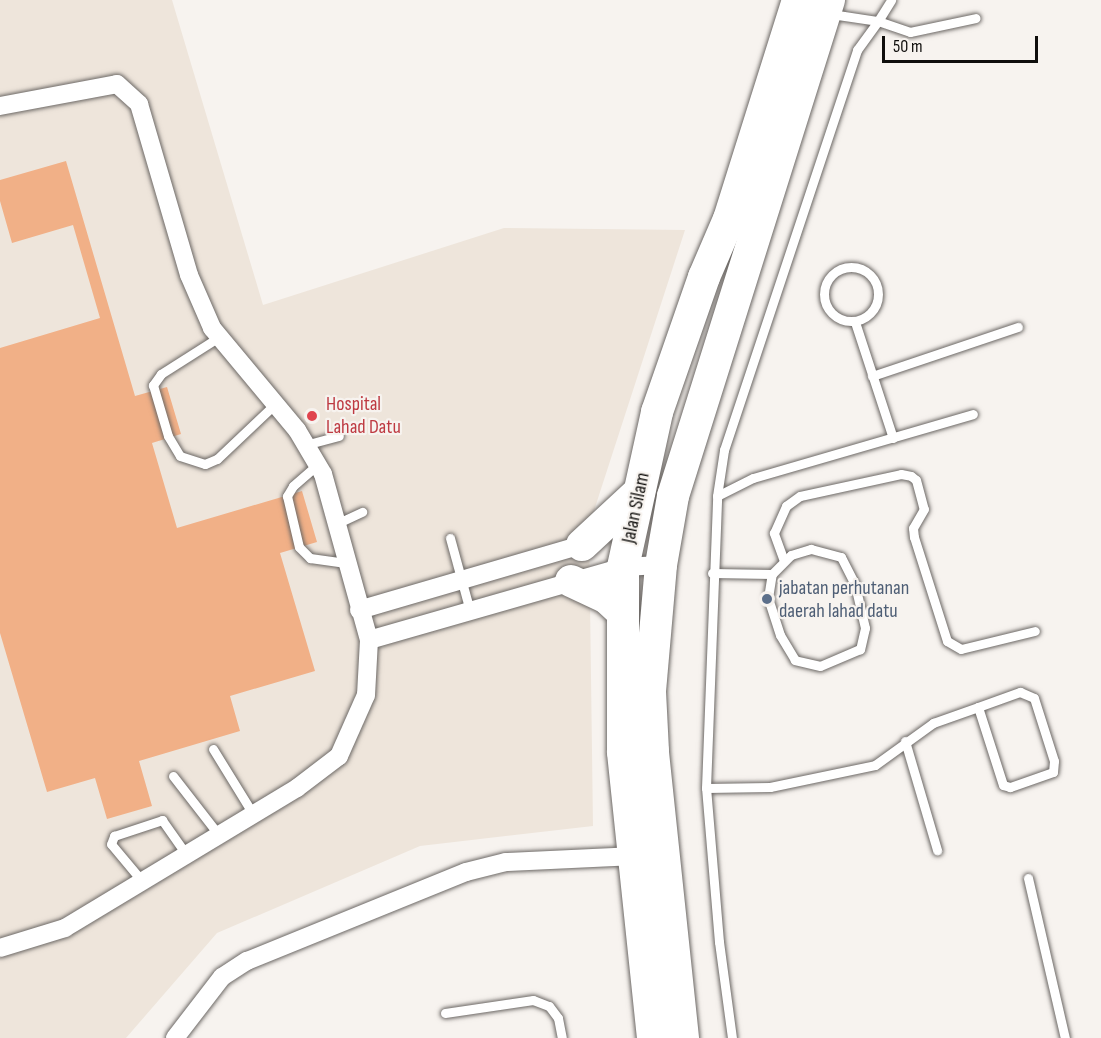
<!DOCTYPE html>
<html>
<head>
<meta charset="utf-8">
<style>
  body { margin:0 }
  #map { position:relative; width:1101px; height:1038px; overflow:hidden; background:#f7f3ef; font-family:"Sofia Sans Condensed",sans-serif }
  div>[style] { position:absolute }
  .built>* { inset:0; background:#eee5db }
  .building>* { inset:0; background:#f1b087 }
  .roads { filter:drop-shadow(0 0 2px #6c6865) drop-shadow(0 0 2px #6c6865) }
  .lane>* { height:9px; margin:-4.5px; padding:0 4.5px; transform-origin:4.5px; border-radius:4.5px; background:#fff }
  .lane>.ring { margin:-4.5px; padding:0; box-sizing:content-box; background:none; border:9px solid #fff; border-radius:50% }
  .street>* { height:18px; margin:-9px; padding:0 9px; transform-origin:9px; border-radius:9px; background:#fff }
  .highway>* { height:32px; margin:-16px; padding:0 16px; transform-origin:16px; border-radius:16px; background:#fff }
  .dots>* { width:16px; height:16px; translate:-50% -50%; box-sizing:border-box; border:3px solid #f7f3ef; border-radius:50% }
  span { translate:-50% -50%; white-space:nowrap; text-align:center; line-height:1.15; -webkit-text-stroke:4.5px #f7f3ef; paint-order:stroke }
  .health-label { font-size:20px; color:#be3a42 }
  .left { translate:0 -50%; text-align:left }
  .street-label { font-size:20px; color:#0f0e0c }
  .service-label { font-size:20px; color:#4e5e75 }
  .scale { position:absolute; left:882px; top:36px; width:156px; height:27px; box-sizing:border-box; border:3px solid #0f0e0c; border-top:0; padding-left:8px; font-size:18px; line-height:21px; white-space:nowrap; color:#0f0e0c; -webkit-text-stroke:4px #f7f3ef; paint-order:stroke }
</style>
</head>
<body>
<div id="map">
  <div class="built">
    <i style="clip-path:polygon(0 0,172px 0,263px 305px,504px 228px,685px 230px,589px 526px,593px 826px,420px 846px,217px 933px,126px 1038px,0 1038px)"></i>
  </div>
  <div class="building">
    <i style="clip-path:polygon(66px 161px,135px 396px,167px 387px,181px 434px,152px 443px,177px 528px,302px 491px,317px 542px,280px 553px,315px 671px,230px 696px,240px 731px,139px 761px,152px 806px,107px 819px,95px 778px,47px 792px,0 633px,0 348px,100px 318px,73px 225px,12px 243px,0 201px,0 180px)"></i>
  </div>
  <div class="roads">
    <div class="lane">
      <i style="left:831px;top:14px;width:48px;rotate:8.5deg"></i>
      <i style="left:878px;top:21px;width:25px;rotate:-58deg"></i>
      <i class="ring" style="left:824px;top:267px;width:45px;height:45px"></i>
      <i style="left:855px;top:322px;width:122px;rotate:71.9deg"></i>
      <i style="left:219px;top:337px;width:69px;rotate:147.5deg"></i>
      <i style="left:161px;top:374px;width:14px;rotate:126deg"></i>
      <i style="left:153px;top:385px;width:53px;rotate:73.6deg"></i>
      <i style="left:168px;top:436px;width:23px;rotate:59deg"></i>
      <i style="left:180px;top:456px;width:26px;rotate:18deg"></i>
      <i style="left:205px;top:464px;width:13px;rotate:-23deg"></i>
      <i style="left:217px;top:459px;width:80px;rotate:-43.5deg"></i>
      <i style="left:872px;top:376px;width:154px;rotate:-18.6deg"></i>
      <i style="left:305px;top:445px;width:35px;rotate:-15deg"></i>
      <i style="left:317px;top:465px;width:32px;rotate:139deg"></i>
      <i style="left:293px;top:486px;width:12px;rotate:121deg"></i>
      <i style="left:287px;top:496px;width:52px;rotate:76.8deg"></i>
      <i style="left:299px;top:547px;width:16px;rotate:45deg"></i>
      <i style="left:310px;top:558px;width:36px;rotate:8deg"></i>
      <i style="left:717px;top:496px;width:47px;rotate:-81.3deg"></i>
      <i style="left:724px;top:450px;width:422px;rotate:-71.6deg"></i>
      <i style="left:857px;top:50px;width:36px;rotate:-54deg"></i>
      <i style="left:878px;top:21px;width:34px;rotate:19deg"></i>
      <i style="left:910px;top:32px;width:67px;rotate:-12deg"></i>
      <i style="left:336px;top:524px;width:29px;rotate:-25deg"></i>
      <i style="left:450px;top:538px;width:76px;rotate:74.7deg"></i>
      <i style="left:811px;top:549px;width:31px;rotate:15deg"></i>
      <i style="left:841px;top:557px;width:31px;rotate:63deg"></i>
      <i style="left:855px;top:585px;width:44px;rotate:76.9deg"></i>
      <i style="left:865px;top:628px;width:22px;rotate:103deg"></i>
      <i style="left:860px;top:649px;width:43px;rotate:157deg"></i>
      <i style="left:820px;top:666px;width:26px;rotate:-167deg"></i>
      <i style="left:795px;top:660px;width:29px;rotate:-121deg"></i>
      <i style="left:780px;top:635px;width:39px;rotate:-108deg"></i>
      <i style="left:768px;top:598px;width:24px;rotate:-81deg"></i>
      <i style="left:772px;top:574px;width:27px;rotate:-45deg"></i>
      <i style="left:791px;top:555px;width:21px;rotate:-17deg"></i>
      <i style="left:784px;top:561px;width:30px;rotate:-110deg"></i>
      <i style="left:774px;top:533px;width:30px;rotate:-66deg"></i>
      <i style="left:786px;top:506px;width:17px;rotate:-36deg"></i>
      <i style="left:800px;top:496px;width:103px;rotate:-12.3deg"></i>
      <i style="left:901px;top:474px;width:10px;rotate:11deg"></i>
      <i style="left:911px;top:476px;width:6px;rotate:39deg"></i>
      <i style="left:916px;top:480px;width:30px;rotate:75deg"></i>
      <i style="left:924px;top:509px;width:22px;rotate:120deg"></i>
      <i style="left:913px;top:528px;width:9px;rotate:84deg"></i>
      <i style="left:914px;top:537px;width:109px;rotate:72.4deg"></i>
      <i style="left:947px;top:641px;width:16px;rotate:30deg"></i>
      <i style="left:961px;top:649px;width:76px;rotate:-13.7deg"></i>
      <i style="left:712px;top:573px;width:60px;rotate:1deg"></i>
      <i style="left:905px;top:741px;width:114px;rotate:73.6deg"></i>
      <i style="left:213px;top:749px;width:76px;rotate:58.4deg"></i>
      <i style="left:173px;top:776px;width:75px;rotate:52.1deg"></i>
      <i style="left:706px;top:788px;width:64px;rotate:-0.9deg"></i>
      <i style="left:770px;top:787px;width:107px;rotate:-11.8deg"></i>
      <i style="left:875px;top:765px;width:72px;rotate:-35.9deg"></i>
      <i style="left:933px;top:723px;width:48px;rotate:-19.6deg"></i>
      <i style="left:978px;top:707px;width:45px;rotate:-19.7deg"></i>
      <i style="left:1020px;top:692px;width:15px;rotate:23deg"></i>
      <i style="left:1034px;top:698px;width:66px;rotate:72.4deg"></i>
      <i style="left:1054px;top:761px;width:11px;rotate:95deg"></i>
      <i style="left:1053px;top:772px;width:46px;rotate:160.8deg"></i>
      <i style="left:1010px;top:787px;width:7px;rotate:-164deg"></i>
      <i style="left:1003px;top:785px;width:82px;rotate:-107.8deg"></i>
      <i style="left:1028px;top:878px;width:164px;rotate:77deg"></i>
      <i style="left:142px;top:881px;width:48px;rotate:-130deg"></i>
      <i style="left:111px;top:844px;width:9px;rotate:-69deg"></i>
      <i style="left:114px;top:836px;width:51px;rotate:-18.4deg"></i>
      <i style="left:162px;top:820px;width:42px;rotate:54.8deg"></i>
      <i style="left:445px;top:1013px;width:89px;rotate:-8.4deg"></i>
      <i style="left:533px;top:1000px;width:17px;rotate:21deg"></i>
      <i style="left:549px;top:1006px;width:15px;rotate:53deg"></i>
      <i style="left:558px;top:1018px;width:20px;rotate:79deg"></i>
      <i style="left:732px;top:1038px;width:97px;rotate:-97.7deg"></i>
      <i style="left:719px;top:942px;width:155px;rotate:-94.8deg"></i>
      <i style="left:706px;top:788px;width:292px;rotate:-87.8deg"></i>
      <i style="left:717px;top:496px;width:40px;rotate:-26.6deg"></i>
      <i style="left:753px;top:478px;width:229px;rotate:-16.2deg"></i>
    </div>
    <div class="street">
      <i style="left:0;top:106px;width:119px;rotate:-10.6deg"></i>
      <i style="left:117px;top:84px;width:30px;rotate:42deg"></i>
      <i style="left:139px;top:104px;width:178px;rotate:73.7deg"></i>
      <i style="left:189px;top:275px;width:58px;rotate:66.5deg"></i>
      <i style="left:212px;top:328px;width:133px;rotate:50.2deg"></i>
      <i style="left:297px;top:430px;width:51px;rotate:59.4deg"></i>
      <i style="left:323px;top:474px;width:172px;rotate:74.5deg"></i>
      <i style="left:369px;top:640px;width:55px;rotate:93.1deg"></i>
      <i style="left:366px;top:695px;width:67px;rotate:113.9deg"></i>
      <i style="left:339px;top:756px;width:53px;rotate:142.7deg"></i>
      <i style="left:297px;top:788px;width:271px;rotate:148.9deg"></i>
      <i style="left:65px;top:928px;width:68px;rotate:162.9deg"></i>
      <i style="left:359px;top:610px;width:242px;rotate:-16.3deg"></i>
      <i style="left:369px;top:640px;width:264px;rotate:-16deg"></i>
      <i style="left:623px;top:567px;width:38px;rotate:-3deg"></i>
      <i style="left:175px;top:1038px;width:77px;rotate:-52.4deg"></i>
      <i style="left:222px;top:977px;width:30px;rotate:-33deg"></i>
      <i style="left:247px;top:961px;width:236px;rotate:-22.1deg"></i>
      <i style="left:466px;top:872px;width:41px;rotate:-14deg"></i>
      <i style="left:506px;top:862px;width:126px;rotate:-2.7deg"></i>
    </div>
    <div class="highway">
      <i style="left:582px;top:545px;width:78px;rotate:-42.9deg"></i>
      <i style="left:571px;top:581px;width:40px;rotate:25deg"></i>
      <i style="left:607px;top:598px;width:21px;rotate:43deg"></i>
      <i style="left:653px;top:1038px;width:288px;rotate:-96deg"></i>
      <i style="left:623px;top:752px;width:185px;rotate:-90deg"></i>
      <i style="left:623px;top:567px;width:159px;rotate:-77.6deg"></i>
      <i style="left:657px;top:412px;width:143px;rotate:-70.8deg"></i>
      <i style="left:704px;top:277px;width:63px;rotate:-66.7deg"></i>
      <i style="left:729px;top:219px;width:230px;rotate:-72.5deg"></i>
      <i style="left:683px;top:1038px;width:289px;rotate:-96deg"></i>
      <i style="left:653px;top:751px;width:60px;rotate:-92.9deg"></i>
      <i style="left:650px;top:691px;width:126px;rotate:-85deg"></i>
      <i style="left:661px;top:565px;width:70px;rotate:-80.1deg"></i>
      <i style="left:673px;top:496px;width:520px;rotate:-72.54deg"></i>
    </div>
  </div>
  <div class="dots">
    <i style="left:312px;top:416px;background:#e0444e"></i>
    <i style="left:767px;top:599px;background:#5c6f8a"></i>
  </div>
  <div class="health-label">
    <span class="left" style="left:326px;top:416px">Hospital<br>Lahad Datu</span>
  </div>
  <div class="street-label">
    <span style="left:636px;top:508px;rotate:-78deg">Jalan Silam</span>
  </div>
  <div class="service-label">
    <span class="left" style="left:779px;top:600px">jabatan perhutanan<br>daerah lahad datu</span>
  </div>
  <div class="scale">50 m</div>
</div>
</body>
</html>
